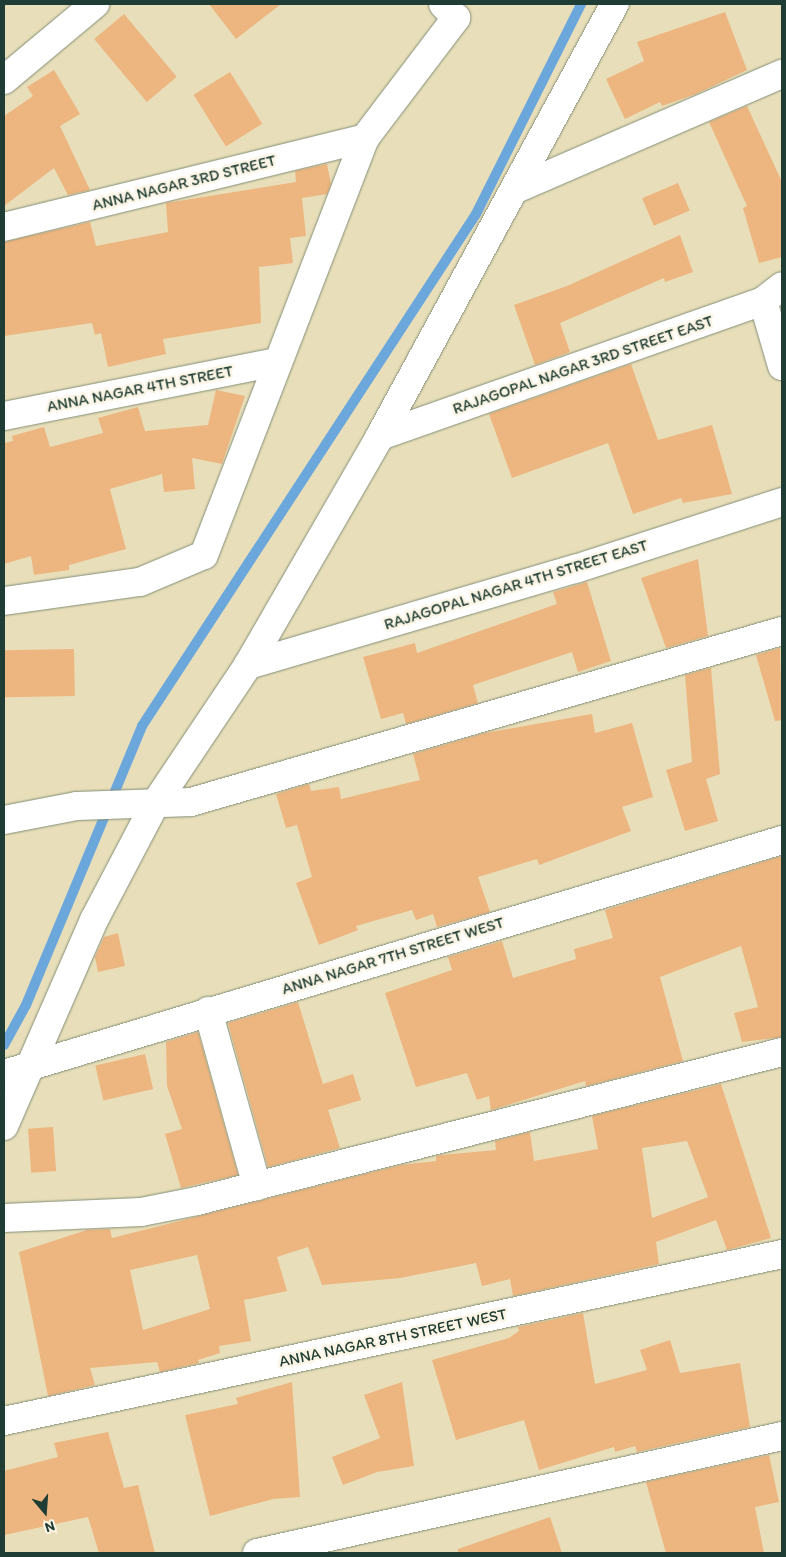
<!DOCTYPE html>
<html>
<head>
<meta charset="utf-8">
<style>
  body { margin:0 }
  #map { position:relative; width:786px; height:1557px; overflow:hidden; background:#e8dfba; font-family:Itim,sans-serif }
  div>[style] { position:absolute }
  .stream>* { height:10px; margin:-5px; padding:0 5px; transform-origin:5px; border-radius:5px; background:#6ca7dc }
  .building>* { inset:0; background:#edb57f; transform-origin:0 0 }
  .roads { filter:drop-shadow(0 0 1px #848e77) drop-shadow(0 0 1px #848e77) }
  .minor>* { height:28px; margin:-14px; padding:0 14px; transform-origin:14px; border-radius:14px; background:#fff }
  span { translate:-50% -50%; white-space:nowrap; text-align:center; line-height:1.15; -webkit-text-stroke:5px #fcf5e5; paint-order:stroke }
  .street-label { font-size:16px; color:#1f3d34 }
  .frame { position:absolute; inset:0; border:5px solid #1f3d34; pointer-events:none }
  .north { position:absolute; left:20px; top:1487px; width:50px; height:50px; -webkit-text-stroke:4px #fcf5e5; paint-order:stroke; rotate:162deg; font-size:14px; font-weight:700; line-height:20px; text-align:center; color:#1f3d34 }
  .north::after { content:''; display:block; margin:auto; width:18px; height:22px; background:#1f3d34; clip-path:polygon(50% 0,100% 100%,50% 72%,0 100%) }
</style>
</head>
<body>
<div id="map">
  <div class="stream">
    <i style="left:4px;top:1045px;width:46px;rotate:-61.2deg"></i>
    <i style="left:26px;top:1005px;width:302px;rotate:-67.4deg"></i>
    <i style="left:142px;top:726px;width:611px;rotate:-56.88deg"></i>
    <i style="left:476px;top:214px;width:235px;rotate:-63.4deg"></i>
  </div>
  <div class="building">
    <i style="clip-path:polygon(209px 4px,281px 4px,236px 39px)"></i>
    <i style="clip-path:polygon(725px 12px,747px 70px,696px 94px,662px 106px,660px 102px,625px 119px,606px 79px,644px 61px,637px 42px)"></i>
    <i style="left:124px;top:14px;width:82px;height:39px;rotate:50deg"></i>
    <i style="clip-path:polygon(54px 70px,80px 114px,60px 126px,90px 190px,68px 195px,54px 168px,4px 206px,4px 116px,33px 96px,27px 87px)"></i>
    <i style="left:230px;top:72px;width:61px;height:43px;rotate:58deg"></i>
    <i style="clip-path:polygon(747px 106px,782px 182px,782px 257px,759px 263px,743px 208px,747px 206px,709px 122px)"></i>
    <i style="clip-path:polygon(327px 164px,331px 184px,327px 194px,302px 198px,306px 236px,290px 238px,293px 263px,259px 267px,261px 323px,163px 339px,166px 354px,108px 367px,101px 333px,95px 335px,92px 323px,4px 336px,4px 242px,90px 222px,96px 246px,168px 232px,166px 203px,296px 182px,295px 171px)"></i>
    <i style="left:678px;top:183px;width:30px;height:39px;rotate:67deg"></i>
    <i style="clip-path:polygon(680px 235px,693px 272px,665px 282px,664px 278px,560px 323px,570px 352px,535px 365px,514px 305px,567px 286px)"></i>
    <i style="clip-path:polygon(631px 364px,658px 440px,712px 425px,732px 494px,683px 503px,681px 498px,633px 514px,608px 443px,512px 478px,489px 414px)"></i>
    <i style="clip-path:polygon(216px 390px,245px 396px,222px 464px,192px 458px,195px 489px,164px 492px,162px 474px,110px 489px,126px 549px,69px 565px,69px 570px,34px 575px,31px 556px,4px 564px,4px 443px,13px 441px,12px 436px,44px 427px,50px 447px,103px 433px,98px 418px,138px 407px,145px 431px,208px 425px)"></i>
    <i style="clip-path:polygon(698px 559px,708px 636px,666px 648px,641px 578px)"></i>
    <i style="clip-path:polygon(587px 582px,611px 661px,578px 672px,572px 652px,473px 685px,478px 703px,406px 724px,403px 713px,381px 719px,363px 657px,415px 643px,417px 653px,557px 604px,553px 592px)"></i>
    <i style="clip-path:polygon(780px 648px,782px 720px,775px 721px,756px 655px)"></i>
    <i style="left:74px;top:649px;width:47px;height:70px;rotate:89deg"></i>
    <i style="clip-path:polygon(711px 668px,720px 774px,706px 779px,718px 821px,685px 831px,666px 770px,692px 762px,685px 675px)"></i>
    <i style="clip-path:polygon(592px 714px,595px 733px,632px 723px,653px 797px,622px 807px,631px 831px,539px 865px,537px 859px,478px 877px,490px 912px,437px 927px,433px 914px,416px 920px,412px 910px,356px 926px,358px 930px,319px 945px,296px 883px,312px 877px,297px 825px,286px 828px,276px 794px,309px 784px,311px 791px,339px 787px,341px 799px,420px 780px,413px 754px,485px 733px)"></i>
    <i style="clip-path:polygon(782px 856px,782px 1037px,742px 1042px,734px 1013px,758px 1007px,741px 946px,660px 977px,683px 1061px,586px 1086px,585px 1081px,491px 1110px,489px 1096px,477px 1100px,467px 1073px,416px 1087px,385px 993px,452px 970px,448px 957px,502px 941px,513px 978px,576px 959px,574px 949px,613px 938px,605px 910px)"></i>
    <i style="clip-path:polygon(118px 933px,125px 966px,98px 972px,95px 957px,104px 937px)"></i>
    <i style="clip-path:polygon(298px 1002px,323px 1084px,353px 1074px,361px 1100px,328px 1110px,340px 1148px,268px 1167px,228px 1023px)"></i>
    <i style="clip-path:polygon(198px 1032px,238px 1175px,181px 1188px,165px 1134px,182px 1129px,167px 1086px,166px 1042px)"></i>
    <i style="left:145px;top:1054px;width:36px;height:51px;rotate:77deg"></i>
    <i style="clip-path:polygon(evenodd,721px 1084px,771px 1238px,727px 1250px,716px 1220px,656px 1242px,659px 1264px,513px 1296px,510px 1279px,482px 1286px,476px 1263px,400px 1278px,322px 1285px,308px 1247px,277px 1257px,287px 1291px,244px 1300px,251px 1341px,219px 1346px,220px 1353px,198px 1360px,199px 1363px,160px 1372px,157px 1362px,90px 1368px,95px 1385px,48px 1396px,19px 1252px,87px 1230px,110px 1229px,112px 1238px,401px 1165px,436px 1161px,436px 1156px,442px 1155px,496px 1150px,495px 1141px,530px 1132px,534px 1161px,598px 1149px,592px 1116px,721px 1084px,687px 1141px,708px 1197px,652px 1218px,642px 1148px,687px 1141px,721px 1084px,197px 1255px,210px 1309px,143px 1330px,130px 1270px,197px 1255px)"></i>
    <i style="left:53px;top:1127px;width:44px;height:25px;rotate:86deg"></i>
    <i style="clip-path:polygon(583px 1313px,595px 1384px,647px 1370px,640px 1350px,670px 1340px,680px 1373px,740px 1363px,750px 1427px,637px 1452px,635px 1446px,615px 1452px,614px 1447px,539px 1470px,524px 1420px,456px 1440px,432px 1360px,509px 1338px,519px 1331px,518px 1327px)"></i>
    <i style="clip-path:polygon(292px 1382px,300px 1497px,273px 1499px,210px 1516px,185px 1415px,238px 1404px,236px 1398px)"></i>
    <i style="clip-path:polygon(402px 1382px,414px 1466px,377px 1472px,343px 1485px,332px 1457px,380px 1438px,364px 1395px)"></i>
    <i style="clip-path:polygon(108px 1432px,124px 1488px,138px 1485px,155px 1553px,99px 1553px,88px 1517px,4px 1535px,4px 1471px,58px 1457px,54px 1443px)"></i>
    <i style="clip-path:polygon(769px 1455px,779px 1502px,755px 1507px,764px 1553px,666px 1553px,646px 1482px)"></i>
    <i style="clip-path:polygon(550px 1517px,562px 1553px,458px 1553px,458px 1549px)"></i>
  </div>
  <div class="roads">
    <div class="minor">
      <i style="left:4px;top:80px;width:119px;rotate:-39.9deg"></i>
      <i style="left:518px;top:188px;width:288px;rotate:-23.4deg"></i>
      <i style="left:4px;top:227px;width:372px;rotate:-13.8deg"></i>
      <i style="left:763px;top:301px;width:68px;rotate:73.7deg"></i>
      <i style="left:4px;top:416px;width:278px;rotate:-11.2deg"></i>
      <i style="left:380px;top:436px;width:406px;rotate:-19.4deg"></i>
      <i style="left:763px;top:301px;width:24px;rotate:-38deg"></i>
      <i style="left:4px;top:601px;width:137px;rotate:-8deg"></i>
      <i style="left:140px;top:582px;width:69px;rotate:-22.9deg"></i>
      <i style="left:204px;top:555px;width:447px;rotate:-68.9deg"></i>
      <i style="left:365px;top:138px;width:151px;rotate:-52.8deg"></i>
      <i style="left:456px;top:18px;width:19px;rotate:-133deg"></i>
      <i style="left:248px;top:665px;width:341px;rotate:-16.4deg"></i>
      <i style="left:575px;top:569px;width:218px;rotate:-17.9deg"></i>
      <i style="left:4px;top:820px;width:74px;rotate:-10.9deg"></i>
      <i style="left:77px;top:806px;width:114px;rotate:-2deg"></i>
      <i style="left:191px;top:802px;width:615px;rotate:-16.14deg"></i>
      <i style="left:208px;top:1011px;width:182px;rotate:74.4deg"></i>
      <i style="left:4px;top:1074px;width:812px;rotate:-16.74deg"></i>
      <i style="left:4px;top:1126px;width:225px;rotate:-66.4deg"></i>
      <i style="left:94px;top:920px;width:131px;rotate:-62.3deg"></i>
      <i style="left:155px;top:804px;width:167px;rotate:-56.2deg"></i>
      <i style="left:248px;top:665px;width:264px;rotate:-60deg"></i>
      <i style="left:380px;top:436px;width:492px;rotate:-61.5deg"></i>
      <i style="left:4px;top:1218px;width:137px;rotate:-2.5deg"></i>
      <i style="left:141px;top:1212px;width:57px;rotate:-11.1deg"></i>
      <i style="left:197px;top:1201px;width:604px;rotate:-14.29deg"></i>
      <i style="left:4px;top:1421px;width:796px;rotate:-12.11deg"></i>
      <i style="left:257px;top:1553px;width:538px;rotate:-12.56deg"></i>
    </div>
  </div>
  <div class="street-label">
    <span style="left:184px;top:183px;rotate:-14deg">ANNA NAGAR 3RD STREET</span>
    <span style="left:583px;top:365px;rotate:-19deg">RAJAGOPAL NAGAR 3RD STREET EAST</span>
    <span style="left:140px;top:389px;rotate:-11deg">ANNA NAGAR 4TH STREET</span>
    <span style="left:516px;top:585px;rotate:-17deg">RAJAGOPAL NAGAR 4TH STREET EAST</span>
    <span style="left:393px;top:956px;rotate:-17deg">ANNA NAGAR 7TH STREET WEST</span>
    <span style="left:393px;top:1338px;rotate:-12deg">ANNA NAGAR 8TH STREET WEST</span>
  </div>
  <div class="frame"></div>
  <div class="north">N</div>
</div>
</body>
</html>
